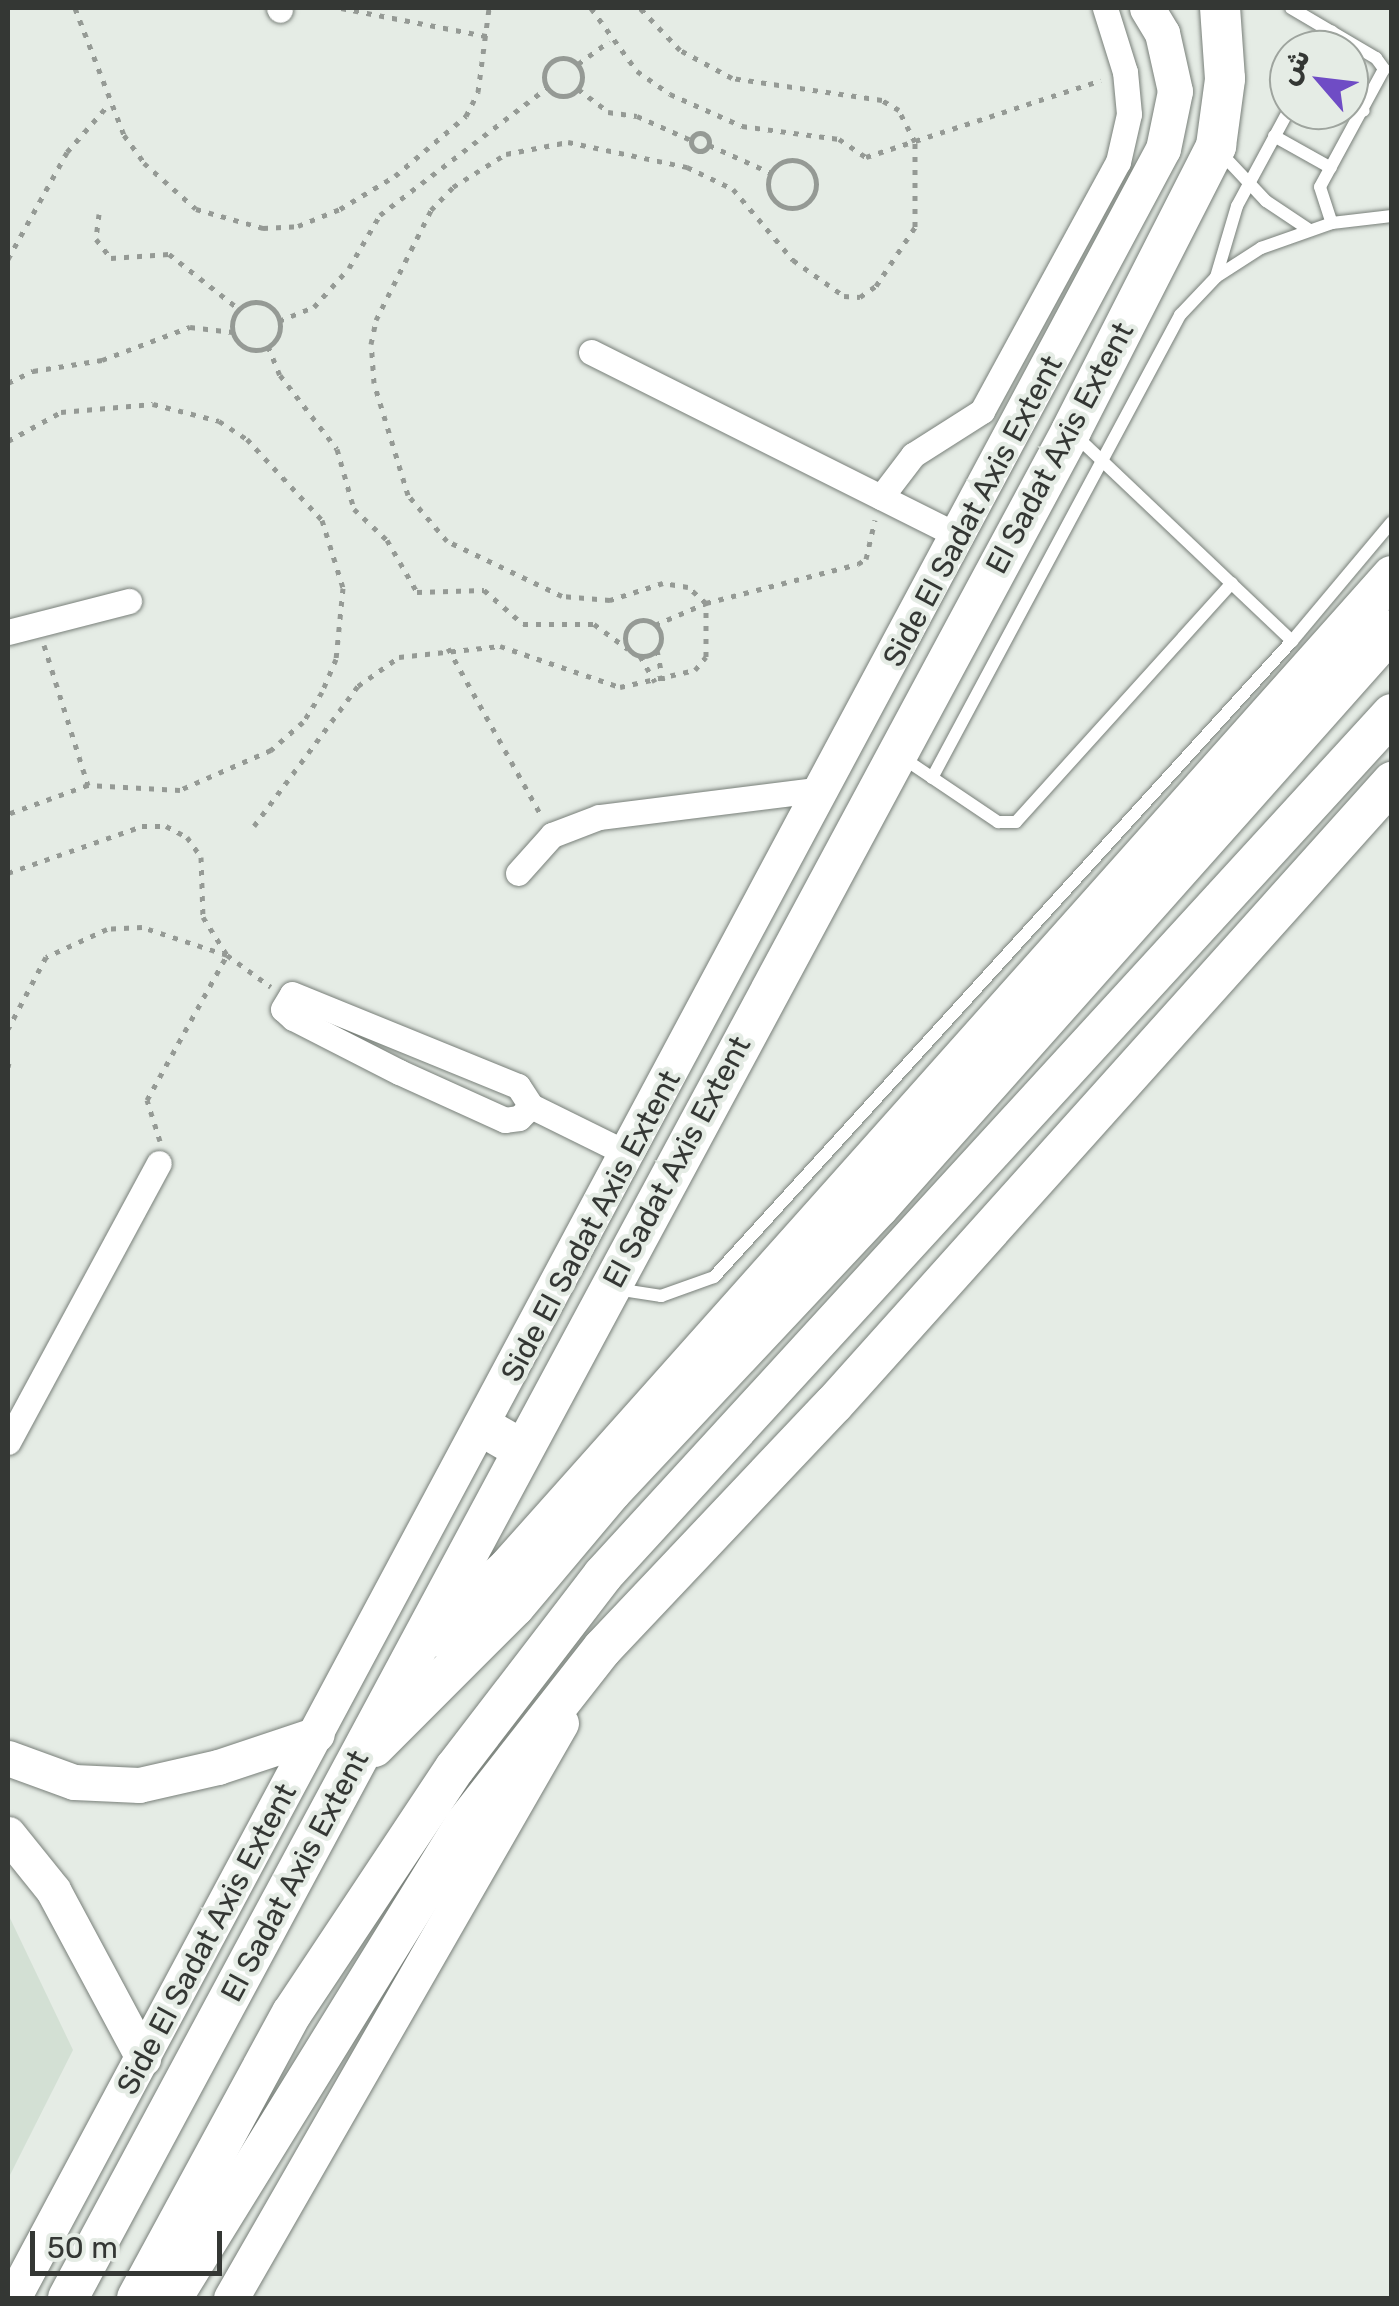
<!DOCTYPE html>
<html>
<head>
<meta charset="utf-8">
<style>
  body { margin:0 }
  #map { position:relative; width:1399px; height:2306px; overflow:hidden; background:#e5ece5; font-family:Rubik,Vazirmatn,sans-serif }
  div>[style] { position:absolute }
  .built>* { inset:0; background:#d3e0d4 }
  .path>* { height:5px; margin-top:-2.5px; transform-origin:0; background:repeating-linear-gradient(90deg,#959a95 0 5px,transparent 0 13px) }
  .path>.ring { margin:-2.5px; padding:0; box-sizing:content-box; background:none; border:5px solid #959a95; border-radius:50% }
  .roads { filter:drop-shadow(0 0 2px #787f79) drop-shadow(0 0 2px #787f79) }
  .lane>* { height:12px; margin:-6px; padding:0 6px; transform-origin:6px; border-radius:6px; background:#fff }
  .street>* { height:25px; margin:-12.5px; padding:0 12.5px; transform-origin:12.5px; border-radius:12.5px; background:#fff }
  .secondary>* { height:35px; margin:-17.5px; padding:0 17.5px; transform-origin:17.5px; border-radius:17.5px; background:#fff }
  .primary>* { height:40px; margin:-20px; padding:0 20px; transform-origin:20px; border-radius:20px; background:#fff }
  span { translate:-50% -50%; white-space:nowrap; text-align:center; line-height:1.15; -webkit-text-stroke:9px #e5ece5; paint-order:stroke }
  .street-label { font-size:30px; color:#343734 }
  .frame { position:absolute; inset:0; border:10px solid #343734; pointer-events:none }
  .north { position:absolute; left:1269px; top:30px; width:100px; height:100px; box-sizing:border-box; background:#e5ece5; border:2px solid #9ea49e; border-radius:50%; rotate:298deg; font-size:28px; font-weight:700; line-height:40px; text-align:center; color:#343734 }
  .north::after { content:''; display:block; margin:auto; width:35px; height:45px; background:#6f4cc5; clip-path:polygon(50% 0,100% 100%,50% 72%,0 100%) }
  .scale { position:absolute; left:30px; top:2231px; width:192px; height:45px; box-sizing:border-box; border:5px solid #343734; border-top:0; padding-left:12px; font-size:30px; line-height:35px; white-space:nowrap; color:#343734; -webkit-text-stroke:8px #e5ece5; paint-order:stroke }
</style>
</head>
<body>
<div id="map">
  <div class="built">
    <i style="clip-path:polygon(8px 1914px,73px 2050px,8px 2179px)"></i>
  </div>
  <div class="path">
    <i style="left:75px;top:8px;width:136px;rotate:68.9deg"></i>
    <i style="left:124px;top:135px;width:34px;rotate:54deg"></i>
    <i style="left:144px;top:163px;width:69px;rotate:41.5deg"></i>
    <i style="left:196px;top:209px;width:70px;rotate:15.8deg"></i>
    <i style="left:263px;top:228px;width:35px;rotate:-3deg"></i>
    <i style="left:298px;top:226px;width:45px;rotate:-22deg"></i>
    <i style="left:340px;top:209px;width:64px;rotate:-31deg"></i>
    <i style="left:395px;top:176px;width:93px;rotate:-40.2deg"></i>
    <i style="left:466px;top:116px;width:27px;rotate:-63deg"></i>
    <i style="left:478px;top:92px;width:85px;rotate:-82.5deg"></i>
    <i style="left:341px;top:8px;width:149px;rotate:10.9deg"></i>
    <i style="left:591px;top:8px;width:78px;rotate:53.9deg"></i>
    <i style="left:637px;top:71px;width:40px;rotate:34.9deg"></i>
    <i style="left:670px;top:94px;width:79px;rotate:24deg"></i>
    <i style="left:742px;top:126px;width:98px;rotate:7.6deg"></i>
    <i style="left:839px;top:139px;width:32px;rotate:34deg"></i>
    <i style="left:866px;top:157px;width:247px;rotate:-18.1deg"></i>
    <i class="ring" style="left:544px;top:58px;width:33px;height:33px"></i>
    <i style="left:578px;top:64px;width:39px;rotate:-36deg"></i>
    <i style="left:578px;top:89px;width:38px;rotate:37deg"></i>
    <i style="left:608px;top:112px;width:29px;rotate:8deg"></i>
    <i style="left:637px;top:116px;width:59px;rotate:24deg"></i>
    <i class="ring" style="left:691px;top:133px;width:13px;height:13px"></i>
    <i style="left:709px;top:145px;width:68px;rotate:24.3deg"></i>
    <i class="ring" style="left:768px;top:160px;width:43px;height:43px"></i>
    <i style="left:99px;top:214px;width:25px;rotate:97deg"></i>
    <i style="left:96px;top:239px;width:24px;rotate:52deg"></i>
    <i style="left:111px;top:258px;width:58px;rotate:-3.9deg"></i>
    <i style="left:169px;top:254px;width:89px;rotate:38.2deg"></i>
    <i style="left:8px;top:259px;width:122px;rotate:-61.1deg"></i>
    <i style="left:67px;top:152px;width:65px;rotate:-48.7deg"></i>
    <i class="ring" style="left:232px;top:302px;width:43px;height:43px"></i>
    <i style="left:279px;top:321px;width:38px;rotate:-22deg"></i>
    <i style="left:314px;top:307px;width:52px;rotate:-48.1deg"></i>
    <i style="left:349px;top:268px;width:61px;rotate:-59.7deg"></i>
    <i style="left:380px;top:215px;width:210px;rotate:-37.3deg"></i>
    <i style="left:268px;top:346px;width:31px;rotate:68deg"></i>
    <i style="left:280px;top:375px;width:93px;rotate:52.4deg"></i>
    <i style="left:337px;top:449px;width:62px;rotate:74.2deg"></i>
    <i style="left:354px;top:509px;width:45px;rotate:43.2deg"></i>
    <i style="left:387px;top:540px;width:60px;rotate:60deg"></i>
    <i style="left:417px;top:592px;width:67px;rotate:-1.7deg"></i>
    <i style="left:484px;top:590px;width:52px;rotate:41.1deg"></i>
    <i style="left:523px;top:624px;width:71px"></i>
    <i style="left:594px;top:624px;width:42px;rotate:36.3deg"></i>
    <i style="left:8px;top:383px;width:28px;rotate:-26deg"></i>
    <i style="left:33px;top:371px;width:70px;rotate:-9.1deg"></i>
    <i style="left:102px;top:360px;width:94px;rotate:-20.6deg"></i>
    <i style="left:190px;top:327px;width:43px;rotate:6.6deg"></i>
    <i style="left:8px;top:441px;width:60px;rotate:-28.7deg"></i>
    <i style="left:61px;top:412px;width:92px;rotate:-5deg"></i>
    <i style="left:153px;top:404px;width:68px;rotate:14.4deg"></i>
    <i style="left:219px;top:421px;width:33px;rotate:33deg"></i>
    <i style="left:247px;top:439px;width:110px;rotate:47.2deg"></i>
    <i style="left:322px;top:520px;width:71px;rotate:72.8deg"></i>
    <i style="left:343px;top:588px;width:71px;rotate:95.6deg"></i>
    <i style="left:336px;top:659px;width:36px;rotate:113deg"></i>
    <i style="left:322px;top:692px;width:36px;rotate:122deg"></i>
    <i style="left:303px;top:722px;width:43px;rotate:138.8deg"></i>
    <i style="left:271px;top:750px;width:99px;rotate:156.3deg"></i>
    <i style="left:180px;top:790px;width:92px;rotate:-176.9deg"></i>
    <i style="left:88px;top:785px;width:85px;rotate:160.1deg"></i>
    <i class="ring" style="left:625px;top:620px;width:31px;height:31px"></i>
    <i style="left:655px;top:625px;width:56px;rotate:-23.3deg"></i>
    <i style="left:706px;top:603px;width:157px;rotate:-14.4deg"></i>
    <i style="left:858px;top:564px;width:9px;rotate:-32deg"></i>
    <i style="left:866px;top:559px;width:40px;rotate:-77deg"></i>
    <i style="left:44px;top:645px;width:147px;rotate:72.6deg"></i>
    <i style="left:448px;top:648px;width:191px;rotate:60.9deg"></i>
    <i style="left:657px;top:650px;width:32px;rotate:79deg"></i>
    <i style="left:640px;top:656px;width:30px;rotate:60deg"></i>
    <i style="left:254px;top:826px;width:174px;rotate:-53.4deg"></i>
    <i style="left:358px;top:686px;width:50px;rotate:-35.3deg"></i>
    <i style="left:399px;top:657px;width:102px;rotate:-6.2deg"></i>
    <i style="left:500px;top:646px;width:127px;rotate:18.9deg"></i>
    <i style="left:620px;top:687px;width:77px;rotate:-12.8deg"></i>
    <i style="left:695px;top:670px;width:17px;rotate:-50deg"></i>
    <i style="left:706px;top:657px;width:54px;rotate:-90deg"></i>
    <i style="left:706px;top:603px;width:24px;rotate:-138deg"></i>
    <i style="left:688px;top:587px;width:25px;rotate:-171deg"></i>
    <i style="left:663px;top:583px;width:56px;rotate:162.2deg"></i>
    <i style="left:610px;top:600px;width:48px;rotate:-175.2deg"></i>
    <i style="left:562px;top:596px;width:127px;rotate:-154.4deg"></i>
    <i style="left:447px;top:541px;width:60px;rotate:-130.3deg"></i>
    <i style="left:408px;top:495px;width:117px;rotate:-106.9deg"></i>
    <i style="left:374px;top:383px;width:39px;rotate:-94deg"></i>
    <i style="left:371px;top:344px;width:25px;rotate:-78deg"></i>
    <i style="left:376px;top:320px;width:123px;rotate:-63.4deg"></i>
    <i style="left:431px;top:210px;width:32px;rotate:-46deg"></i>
    <i style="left:453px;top:187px;width:62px;rotate:-31.9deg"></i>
    <i style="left:506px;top:154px;width:63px;rotate:-11deg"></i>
    <i style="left:568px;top:142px;width:122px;rotate:11.9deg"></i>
    <i style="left:687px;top:167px;width:51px;rotate:25.6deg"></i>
    <i style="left:733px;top:189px;width:93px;rotate:49.8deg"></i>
    <i style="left:793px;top:260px;width:62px;rotate:35.2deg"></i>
    <i style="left:844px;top:296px;width:16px;rotate:4deg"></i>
    <i style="left:860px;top:297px;width:19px;rotate:-35deg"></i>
    <i style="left:876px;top:286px;width:71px;rotate:-56.5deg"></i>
    <i style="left:915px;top:227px;width:85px;rotate:-90deg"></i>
    <i style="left:915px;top:142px;width:36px;rotate:-117deg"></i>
    <i style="left:899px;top:110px;width:20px;rotate:-150deg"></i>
    <i style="left:882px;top:100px;width:152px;rotate:-171.7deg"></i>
    <i style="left:732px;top:78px;width:59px;rotate:-151.7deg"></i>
    <i style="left:680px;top:50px;width:58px;rotate:-133.6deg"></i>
    <i style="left:8px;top:873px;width:142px;rotate:-19.3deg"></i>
    <i style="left:142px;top:826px;width:24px"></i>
    <i style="left:166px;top:826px;width:24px;rotate:28deg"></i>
    <i style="left:187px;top:837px;width:24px;rotate:55deg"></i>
    <i style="left:201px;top:857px;width:60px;rotate:88.1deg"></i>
    <i style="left:203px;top:917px;width:45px;rotate:57.7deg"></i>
    <i style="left:227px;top:955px;width:89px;rotate:-161.8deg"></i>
    <i style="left:142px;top:927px;width:35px;rotate:177deg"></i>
    <i style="left:107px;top:929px;width:67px;rotate:155.3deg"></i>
    <i style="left:46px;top:957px;width:81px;rotate:117.8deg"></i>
    <i style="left:8px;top:1067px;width:4px;rotate:-76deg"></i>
    <i style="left:160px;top:1141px;width:43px;rotate:-107.6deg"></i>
    <i style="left:147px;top:1100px;width:166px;rotate:-61.1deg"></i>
    <i style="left:227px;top:955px;width:54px;rotate:36deg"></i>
  </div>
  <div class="roads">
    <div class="lane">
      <i style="left:1291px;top:8px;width:99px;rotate:30.5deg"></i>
      <i style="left:1376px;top:58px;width:14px;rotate:54deg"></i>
      <i style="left:1384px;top:69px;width:134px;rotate:118.5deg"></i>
      <i style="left:1320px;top:187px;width:38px;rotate:72deg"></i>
      <i style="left:1322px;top:50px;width:21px;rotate:-61deg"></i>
      <i style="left:1349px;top:102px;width:17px;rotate:31deg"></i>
      <i style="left:1274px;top:136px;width:65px;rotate:29.3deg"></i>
      <i style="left:1220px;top:152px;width:67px;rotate:46.8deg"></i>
      <i style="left:1266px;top:201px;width:50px;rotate:33.7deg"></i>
      <i style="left:1216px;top:277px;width:74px;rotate:-73.5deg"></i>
      <i style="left:1237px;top:206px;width:109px;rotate:-61.6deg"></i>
      <i style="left:1076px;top:436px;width:298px;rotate:43.5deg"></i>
      <i style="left:903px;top:758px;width:115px;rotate:34deg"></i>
      <i style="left:998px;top:822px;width:18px"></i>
      <i style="left:1016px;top:822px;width:322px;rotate:-47.9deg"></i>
      <i style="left:932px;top:778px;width:525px;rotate:-61.82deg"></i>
      <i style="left:1180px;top:315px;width:52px;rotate:-46.5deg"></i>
      <i style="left:1216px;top:277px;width:54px;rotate:-32.8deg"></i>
      <i style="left:1261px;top:248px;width:75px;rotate:-19.4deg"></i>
      <i style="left:1332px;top:223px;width:60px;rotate:-6.7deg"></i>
      <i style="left:616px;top:1289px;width:46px;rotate:8.8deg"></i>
      <i style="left:661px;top:1296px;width:56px;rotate:-19.7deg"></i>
      <i style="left:714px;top:1277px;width:859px;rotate:-47.74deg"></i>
      <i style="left:1292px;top:641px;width:155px;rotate:-50deg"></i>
    </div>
    <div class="street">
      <i style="left:279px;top:8px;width:2px;rotate:63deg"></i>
      <i style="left:591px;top:352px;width:413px;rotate:26.6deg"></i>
      <i style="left:881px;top:497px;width:53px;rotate:-52.7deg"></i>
      <i style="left:913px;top:455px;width:82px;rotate:-32.5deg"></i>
      <i style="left:982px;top:411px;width:284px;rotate:-61.4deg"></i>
      <i style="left:1118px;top:162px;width:49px;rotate:-77.1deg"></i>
      <i style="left:1129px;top:114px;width:42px;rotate:-95.4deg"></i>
      <i style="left:1125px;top:72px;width:67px;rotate:-107.4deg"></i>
      <i style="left:8px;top:632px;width:125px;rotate:-14.4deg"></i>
      <i style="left:518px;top:873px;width:51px;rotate:-48.2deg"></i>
      <i style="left:552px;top:835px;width:50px;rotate:-21deg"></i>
      <i style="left:599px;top:817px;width:228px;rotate:-7.1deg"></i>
      <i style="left:292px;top:994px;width:244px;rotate:22.2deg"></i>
      <i style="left:518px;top:1086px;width:24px;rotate:57deg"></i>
      <i style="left:531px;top:1106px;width:17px;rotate:135deg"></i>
      <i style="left:519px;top:1118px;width:14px;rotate:172deg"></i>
      <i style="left:505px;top:1120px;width:116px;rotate:-155.6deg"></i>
      <i style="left:399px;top:1072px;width:119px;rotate:-153deg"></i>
      <i style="left:293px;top:1018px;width:13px;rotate:-138deg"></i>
      <i style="left:283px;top:1009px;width:17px;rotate:-59deg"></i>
      <i style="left:531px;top:1106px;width:110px;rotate:26.3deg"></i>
      <i style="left:8px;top:1442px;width:317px;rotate:-61.6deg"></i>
    </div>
    <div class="secondary">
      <i style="left:8px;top:1758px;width:70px;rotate:20deg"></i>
      <i style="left:74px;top:1782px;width:65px;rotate:2.6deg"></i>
      <i style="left:139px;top:1785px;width:81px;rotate:-12.8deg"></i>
      <i style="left:218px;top:1767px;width:104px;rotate:-18.4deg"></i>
      <i style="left:8px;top:1834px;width:72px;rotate:51.2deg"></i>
      <i style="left:53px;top:1890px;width:191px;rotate:61.8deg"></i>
      <i style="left:13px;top:2298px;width:2437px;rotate:-61.85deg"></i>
      <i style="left:1163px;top:149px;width:59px;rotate:-78.3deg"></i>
      <i style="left:1175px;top:91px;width:59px;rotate:-102.6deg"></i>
      <i style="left:1162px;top:33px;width:29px;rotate:-121deg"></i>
      <i style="left:231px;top:2298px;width:663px;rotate:-60.15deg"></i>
    </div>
    <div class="primary">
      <i style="left:483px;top:1427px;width:46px;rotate:29.9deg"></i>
      <i style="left:432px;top:1637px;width:103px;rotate:-42.2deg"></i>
      <i style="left:508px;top:1568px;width:1329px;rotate:-48.29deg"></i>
      <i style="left:374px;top:1747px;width:199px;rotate:-45deg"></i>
      <i style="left:515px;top:1606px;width:150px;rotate:-49.9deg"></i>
      <i style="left:612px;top:1491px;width:390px;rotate:-46.8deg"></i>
      <i style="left:879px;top:1207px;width:772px;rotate:-48.36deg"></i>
      <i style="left:68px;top:2298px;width:2119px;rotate:-61.75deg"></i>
      <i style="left:1071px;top:431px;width:320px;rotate:-63deg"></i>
      <i style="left:1216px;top:146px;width:68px;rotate:-82.3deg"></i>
      <i style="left:1225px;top:79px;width:71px;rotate:-94deg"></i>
      <i style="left:137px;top:2298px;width:324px;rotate:-61.5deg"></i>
      <i style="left:292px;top:2013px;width:294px;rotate:-56.4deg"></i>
      <i style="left:455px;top:1768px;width:243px;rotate:-52.5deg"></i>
      <i style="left:603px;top:1575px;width:1168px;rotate:-47.5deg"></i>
      <i style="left:172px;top:2298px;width:556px;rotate:-58.31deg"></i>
      <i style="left:464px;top:1825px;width:224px;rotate:-51.9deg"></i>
      <i style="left:602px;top:1649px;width:337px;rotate:-46.6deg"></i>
      <i style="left:834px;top:1404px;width:836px;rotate:-48.1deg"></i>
    </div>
  </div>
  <div class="street-label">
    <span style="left:1060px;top:448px;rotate:-62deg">El Sadat Axis Extent</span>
    <span style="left:973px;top:511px;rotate:-62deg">Side El Sadat Axis Extent</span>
    <span style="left:677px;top:1162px;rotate:-62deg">El Sadat Axis Extent</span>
    <span style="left:591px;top:1226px;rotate:-62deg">Side El Sadat Axis Extent</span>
    <span style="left:295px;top:1876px;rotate:-62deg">El Sadat Axis Extent</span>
    <span style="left:207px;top:1939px;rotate:-62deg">Side El Sadat Axis Extent</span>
  </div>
  <div class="frame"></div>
  <div class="north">ش</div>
  <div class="scale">50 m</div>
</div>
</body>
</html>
